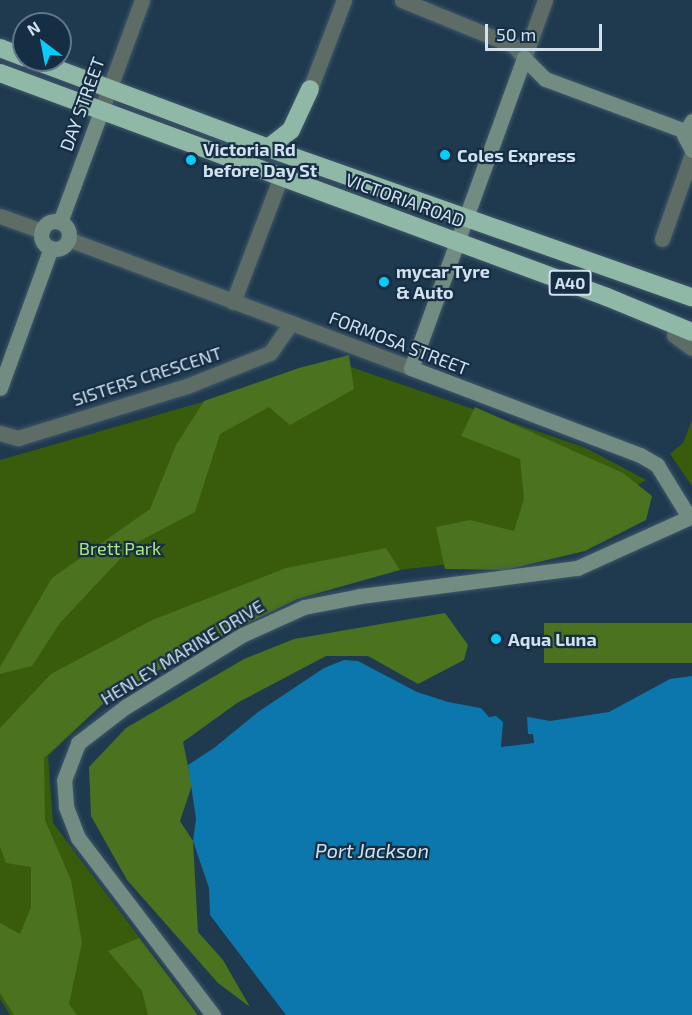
<!DOCTYPE html>
<html>
<head>
<meta charset="utf-8">
<style>
  body { margin:0 }
  #map { position:relative; width:692px; height:1015px; overflow:hidden; background:#1f394e; font-family:"Exo 2",sans-serif }
  div>[style] { position:absolute }
  .green>* { inset:0; background:#385c0c }
  .forest>* { inset:0; background:#4a721f; transform-origin:0 0 }
  .water>* { inset:0; background:#0b77ad }
  .pier>* { inset:0; background:#1f394e }
  .roads { filter:drop-shadow(0 0 2px #3f576b) drop-shadow(0 0 2px #3f576b) }
  .street>* { height:15px; margin:-7.5px; padding:0 7.5px; transform-origin:7.5px; border-radius:7.5px; background:#5d6d66 }
  .secondary>* { height:15px; margin:-7.5px; padding:0 7.5px; transform-origin:7.5px; border-radius:7.5px; background:#728c81 }
  .secondary>.ring { margin:-7.5px; padding:0; box-sizing:content-box; background:none; border:15px solid #728c81; border-radius:50% }
  .highway>* { height:18px; margin:-9px; padding:0 9px; transform-origin:9px; border-radius:9px; background:#90b8a7 }
  .dots>* { width:16px; height:16px; translate:-50% -50%; box-sizing:border-box; border:3px solid #152e43; border-radius:50% }
  span { translate:-50% -50%; white-space:nowrap; text-align:center; line-height:1.15; -webkit-text-stroke:4.5px #152e43; paint-order:stroke }
  .shield-label span { padding:2px 4px; background:#152e43; border:2px solid; border-radius:4px; -webkit-text-stroke-width:0 }
  .shield-label { font-size:16px; color:#d2e1ee; font-weight:700 }
  .street-label { font-size:18px; color:#d2e1ee }
  .poi-label { font-size:18px; color:#d2e1ee; font-weight:700 }
  .left { translate:0 -50%; text-align:left }
  .park-label { font-size:18px; color:#ade67a }
  .water-label { font-size:20px; color:#cee3f2; font-style:italic }
  .north { position:absolute; left:12px; top:12px; width:60px; height:60px; box-sizing:border-box; background:#152e43; border:2px solid #617687; border-radius:50%; rotate:328deg; font-size:16px; font-weight:700; line-height:24px; text-align:center; color:#d2e1ee }
  .north::after { content:''; display:block; margin:auto; width:21px; height:27px; background:#07cbf9; clip-path:polygon(50% 0,100% 100%,50% 72%,0 100%) }
  .scale { position:absolute; left:485px; top:24px; width:117px; height:27px; box-sizing:border-box; border:3px solid #d2e1ee; border-top:0; padding-left:8px; font-size:18px; line-height:21px; white-space:nowrap; color:#d2e1ee; -webkit-text-stroke:4px #152e43; paint-order:stroke }
</style>
</head>
<body>
<div id="map">
  <div class="green">
    <i style="clip-path:polygon(339px 363px,586px 448px,646px 480px,585px 516px,562px 551px,331px 578px,134px 674px,48px 756px,53px 823px,198px 1015px,10px 1015px,0 999px,0 460px)"></i>
    <i style="clip-path:polygon(692px 420px,692px 486px,670px 454px,683px 443px)"></i>
  </div>
  <div class="forest">
    <i style="clip-path:polygon(349px 355px,354px 389px,290px 425px,269px 407px,220px 434px,195px 512px,134px 544px,60px 623px,32px 666px,0 674px,0 667px,52px 578px,150px 509px,176px 445px,204px 401px,299px 368px)"></i>
    <i style="clip-path:polygon(475px 407px,623px 473px,652px 496px,646px 520px,585px 551px,505px 570px,445px 569px,436px 527px,470px 520px,514px 531px,524px 499px,520px 459px,461px 436px)"></i>
    <i style="clip-path:polygon(386px 548px,400px 570px,297px 599px,194px 650px,108px 699px,44px 758px,45px 820px,71px 880px,82px 943px,69px 1004px,77px 1015px,14px 1015px,0 993px,0 923px,20px 934px,31px 907px,31px 867px,6px 863px,0 847px,0 728px,51px 674px,152px 620px,286px 568px)"></i>
    <i style="clip-path:polygon(445px 613px,468px 645px,464px 660px,418px 684px,368px 656px,326px 656px,237px 703px,183px 742px,192px 785px,180px 821px,193px 841px,198px 932px,223px 960px,250px 1007px,218px 983px,127px 880px,91px 816px,89px 767px,126px 728px,244px 659px,294px 639px)"></i>
    <i style="left:692px;top:623px;width:40px;height:148px;rotate:90deg"></i>
    <i style="clip-path:polygon(139px 938px,198px 1015px,148px 1015px,142px 991px,108px 951px)"></i>
  </div>
  <div class="water">
    <i style="clip-path:polygon(344px 660px,358px 661px,417px 692px,448px 702px,550px 721px,609px 712px,670px 679px,692px 676px,692px 1015px,286px 1015px,210px 915px,209px 888px,193px 841px,196px 819px,188px 765px,214px 748px,258px 712px,324px 668px)"></i>
  </div>
  <div class="pier">
    <i style="clip-path:polygon(480px 707px,527px 716px,528px 734px,533px 734px,534px 743px,501px 747px,503px 722px,496px 716px,489px 717px)"></i>
  </div>
  <div class="roads">
    <div class="street">
      <i style="left:402px;top:0;width:121px;rotate:22.3deg"></i>
      <i style="left:514px;top:46px;width:16px;rotate:50deg"></i>
      <i style="left:524px;top:58px;width:62px;rotate:-70.1deg"></i>
      <i style="left:310px;top:89px;width:95px;rotate:-69.1deg"></i>
      <i style="left:101px;top:111px;width:118px;rotate:-69.7deg"></i>
      <i style="left:0;top:216px;width:45px;rotate:19.7deg"></i>
      <i style="left:68px;top:239px;width:366px;rotate:20.6deg"></i>
      <i style="left:662px;top:239px;width:90px;rotate:-70.6deg"></i>
      <i style="left:233px;top:302px;width:135px;rotate:-69.1deg"></i>
      <i style="left:674px;top:335px;width:22px;rotate:36deg"></i>
      <i style="left:0;top:433px;width:19px;rotate:16deg"></i>
      <i style="left:18px;top:438px;width:177px;rotate:-17.1deg"></i>
      <i style="left:187px;top:386px;width:89px;rotate:-21.7deg"></i>
      <i style="left:270px;top:353px;width:37px;rotate:-55deg"></i>
    </div>
    <div class="secondary">
      <i style="left:692px;top:121px;width:16px;rotate:120deg"></i>
      <i style="left:684px;top:135px;width:17px;rotate:62deg"></i>
      <i style="left:685px;top:131px;width:149px;rotate:-159.6deg"></i>
      <i style="left:545px;top:79px;width:30px;rotate:-135deg"></i>
      <i style="left:524px;top:58px;width:330px;rotate:110deg"></i>
      <i style="left:411px;top:368px;width:245px;rotate:20.8deg"></i>
      <i style="left:640px;top:455px;width:20px;rotate:30deg"></i>
      <i style="left:657px;top:465px;width:61px;rotate:58.4deg"></i>
      <i class="ring" style="left:41px;top:221px;width:13px;height:13px"></i>
      <i style="left:60px;top:222px;width:118px;rotate:-69.7deg"></i>
      <i style="left:0;top:388px;width:149px;rotate:-70deg"></i>
      <i style="left:213px;top:1015px;width:223px;rotate:-127.3deg"></i>
      <i style="left:78px;top:838px;width:34px;rotate:-111deg"></i>
      <i style="left:66px;top:806px;width:26px;rotate:-94deg"></i>
      <i style="left:64px;top:780px;width:40px;rotate:-69deg"></i>
      <i style="left:78px;top:743px;width:59px;rotate:-37.5deg"></i>
      <i style="left:125px;top:707px;width:137px;rotate:-31.6deg"></i>
      <i style="left:242px;top:635px;width:68px;rotate:-24.3deg"></i>
      <i style="left:304px;top:607px;width:57px;rotate:-11.1deg"></i>
      <i style="left:360px;top:596px;width:219px;rotate:-7.4deg"></i>
      <i style="left:577px;top:568px;width:126px;rotate:-24.3deg"></i>
    </div>
    <div class="highway">
      <i style="left:0;top:48px;width:26px;rotate:21deg"></i>
      <i style="left:33px;top:60px;width:251px;rotate:20.5deg"></i>
      <i style="left:268px;top:148px;width:449px;rotate:19.4deg"></i>
      <i style="left:0;top:73px;width:647px;rotate:20.26deg"></i>
      <i style="left:607px;top:297px;width:92px;rotate:22.4deg"></i>
      <i style="left:268px;top:148px;width:29px;rotate:-38deg"></i>
      <i style="left:291px;top:130px;width:45px;rotate:-65.1deg"></i>
    </div>
  </div>
  <div class="dots">
    <i style="left:445px;top:155px;background:#07cbf9"></i>
    <i style="left:191px;top:160px;background:#07cbf9"></i>
    <i style="left:384px;top:282px;background:#07cbf9"></i>
    <i style="left:496px;top:639px;background:#07cbf9"></i>
  </div>
  <div class="shield-label">
    <span style="left:570px;top:283px">A40</span>
  </div>
  <div class="street-label">
    <span style="left:82px;top:104px;rotate:-70deg">DAY STREET</span>
    <span style="left:405px;top:200px;rotate:20deg">VICTORIA ROAD</span>
    <span style="left:399px;top:343px;rotate:21deg">FORMOSA STREET</span>
    <span style="left:147px;top:376px;rotate:-18deg">SISTERS CRESCENT</span>
    <span style="left:182px;top:652px;rotate:-31deg">HENLEY MARINE DRIVE</span>
  </div>
  <div class="poi-label">
    <span class="left" style="left:203px;top:160px">Victoria Rd<br>before Day St</span>
    <span class="left" style="left:457px;top:155px">Coles Express</span>
    <span class="left" style="left:396px;top:282px">mycar Tyre<br>&amp; Auto</span>
    <span class="left" style="left:508px;top:639px">Aqua Luna</span>
  </div>
  <div class="park-label">
    <span style="left:120px;top:548px">Brett Park</span>
  </div>
  <div class="water-label">
    <span style="left:372px;top:850px">Port Jackson</span>
  </div>
  <div class="north">N</div>
  <div class="scale">50 m</div>
</div>
</body>
</html>
